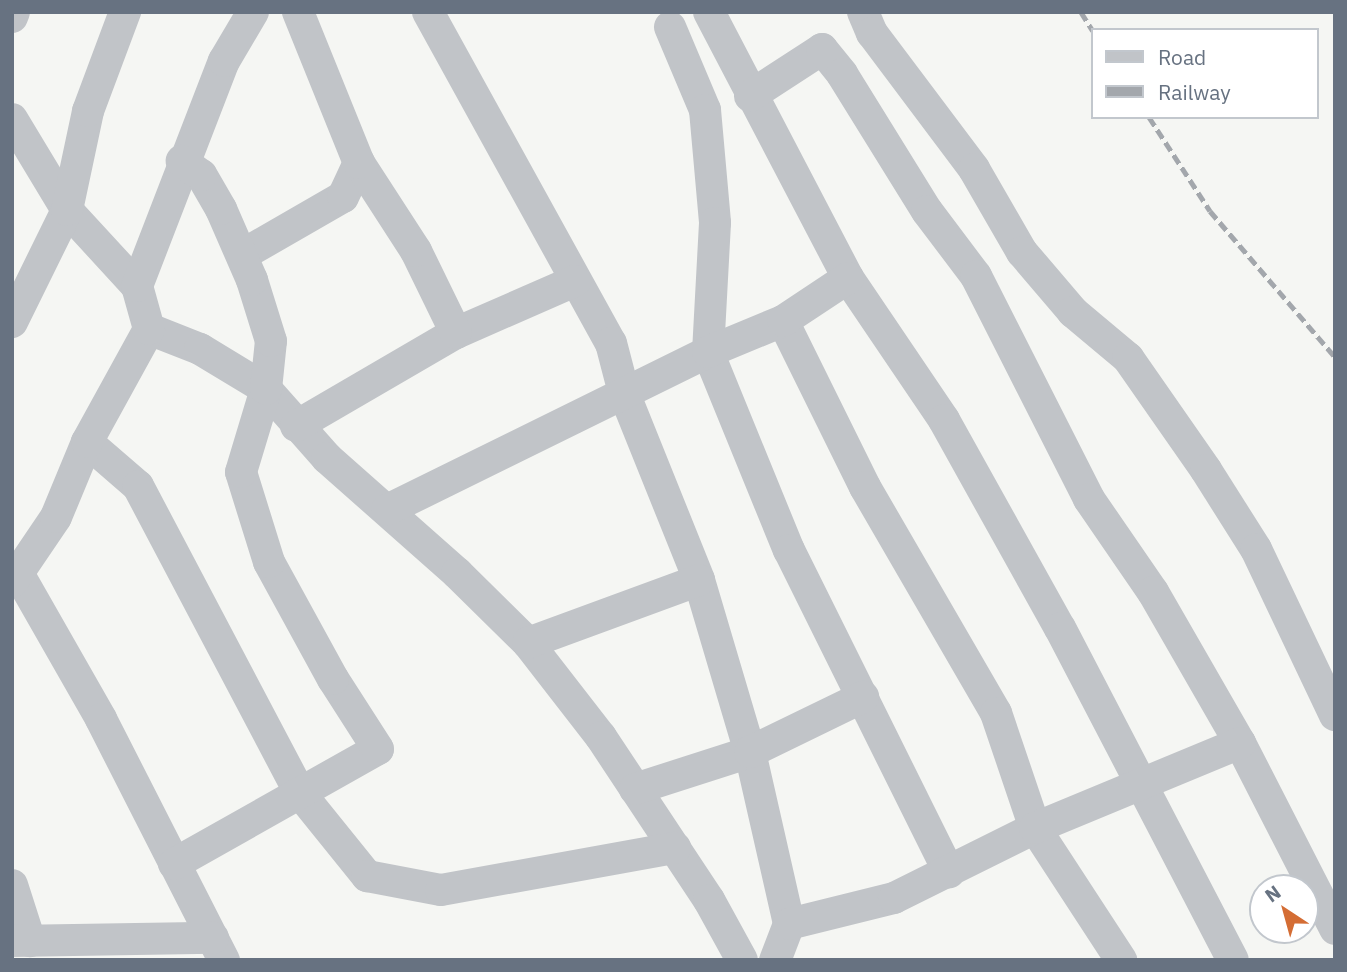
<!DOCTYPE html>
<html>
<head>
<meta charset="utf-8">
<style>
  body { margin:0 }
  #map { position:relative; width:1347px; height:972px; overflow:hidden; background:#f5f6f3; font-family:"IBM Plex Sans",sans-serif }
  div>[style] { position:absolute }
  .minor>* { height:32px; margin:-16px; padding:0 16px; transform-origin:16px; border-radius:16px; background:#c1c4c8 }
  .rail>* { height:5px; margin-top:-2.5px; transform-origin:0; background:repeating-linear-gradient(90deg,#a3a7ac 0 10px,transparent 0 15px) }
  span { translate:-50% -50%; white-space:nowrap; text-align:center; line-height:1.15; -webkit-text-stroke:7px #fff; paint-order:stroke }
  .frame { position:absolute; inset:0; border:14px solid #677281; pointer-events:none }
  .legend { position:absolute; left:1091px; top:28px; width:228px; height:91px; box-sizing:border-box; background:#fff; border:2px solid #c2c7cd; margin:0; padding:9px 12px; list-style:none; font-size:21px; color:#677281 }
  .legend li { display:flex; align-items:center; gap:14px; height:35px }
  .legend b { width:35px; border:2px solid #c2c7cd }
  .north { position:absolute; left:1249px; top:874px; width:70px; height:70px; box-sizing:border-box; background:#fff; border:2px solid #c2c7cd; border-radius:50%; rotate:324deg; font-size:19px; font-weight:700; line-height:28px; text-align:center; color:#677281 }
  .north::after { content:''; display:block; margin:auto; width:24px; height:32px; background:#d46d34; clip-path:polygon(50% 0,100% 100%,50% 72%,0 100%) }
</style>
</head>
<body>
<div id="map">
  <div class="minor">
    <i style="left:428px;top:12px;width:378px;rotate:61.1deg"></i>
    <i style="left:611px;top:343px;width:52px;rotate:75.4deg"></i>
    <i style="left:624px;top:393px;width:201px;rotate:68.1deg"></i>
    <i style="left:699px;top:580px;width:179px;rotate:73.5deg"></i>
    <i style="left:750px;top:752px;width:176px;rotate:77.2deg"></i>
    <i style="left:789px;top:924px;width:39px;rotate:111deg"></i>
    <i style="left:709px;top:12px;width:300px;rotate:62.4deg"></i>
    <i style="left:848px;top:278px;width:171px;rotate:55.9deg"></i>
    <i style="left:944px;top:420px;width:238px;rotate:60.9deg"></i>
    <i style="left:1060px;top:628px;width:374px;rotate:62.5deg"></i>
    <i style="left:863px;top:12px;width:23px;rotate:67deg"></i>
    <i style="left:872px;top:33px;width:170px;rotate:53.1deg"></i>
    <i style="left:974px;top:169px;width:96px;rotate:60deg"></i>
    <i style="left:1022px;top:252px;width:79px;rotate:49.6deg"></i>
    <i style="left:1073px;top:312px;width:72px;rotate:39.9deg"></i>
    <i style="left:1128px;top:358px;width:136px;rotate:55.1deg"></i>
    <i style="left:1206px;top:470px;width:93px;rotate:57.7deg"></i>
    <i style="left:1256px;top:549px;width:184px;rotate:64.6deg"></i>
    <i style="left:12px;top:17px;width:5px;rotate:-68deg"></i>
    <i style="left:670px;top:27px;width:90px;rotate:67.1deg"></i>
    <i style="left:705px;top:110px;width:113px;rotate:84.9deg"></i>
    <i style="left:715px;top:223px;width:129px;rotate:93.1deg"></i>
    <i style="left:708px;top:352px;width:214px;rotate:67.8deg"></i>
    <i style="left:789px;top:550px;width:360px;rotate:63.6deg"></i>
    <i style="left:750px;top:96px;width:86px;rotate:-33.1deg"></i>
    <i style="left:822px;top:49px;width:32px;rotate:51deg"></i>
    <i style="left:842px;top:74px;width:161px;rotate:58.2deg"></i>
    <i style="left:927px;top:211px;width:81px;rotate:53deg"></i>
    <i style="left:976px;top:276px;width:250px;rotate:63.1deg"></i>
    <i style="left:1089px;top:499px;width:113px;rotate:55.5deg"></i>
    <i style="left:1153px;top:592px;width:174px;rotate:60.1deg"></i>
    <i style="left:1240px;top:743px;width:209px;rotate:62.9deg"></i>
    <i style="left:12px;top:119px;width:106px;rotate:58.9deg"></i>
    <i style="left:67px;top:210px;width:103px;rotate:47.4deg"></i>
    <i style="left:242px;top:255px;width:116px;rotate:-29.9deg"></i>
    <i style="left:343px;top:197px;width:38px;rotate:-65deg"></i>
    <i style="left:783px;top:321px;width:185px;rotate:63.7deg"></i>
    <i style="left:865px;top:487px;width:261px;rotate:59.9deg"></i>
    <i style="left:996px;top:713px;width:121px;rotate:71.3deg"></i>
    <i style="left:1035px;top:828px;width:158px;rotate:56.9deg"></i>
    <i style="left:12px;top:322px;width:125px;rotate:-63.8deg"></i>
    <i style="left:67px;top:210px;width:101px;rotate:-78deg"></i>
    <i style="left:88px;top:111px;width:106px;rotate:-69.5deg"></i>
    <i style="left:149px;top:329px;width:55px;rotate:21.4deg"></i>
    <i style="left:200px;top:349px;width:77px;rotate:31.2deg"></i>
    <i style="left:266px;top:389px;width:92px;rotate:48.5deg"></i>
    <i style="left:327px;top:458px;width:174px;rotate:41.5deg"></i>
    <i style="left:457px;top:573px;width:100px;rotate:44.6deg"></i>
    <i style="left:528px;top:643px;width:119px;rotate:52.2deg"></i>
    <i style="left:601px;top:737px;width:196px;rotate:56.5deg"></i>
    <i style="left:709px;top:900px;width:68px;rotate:61.2deg"></i>
    <i style="left:456px;top:333px;width:130px;rotate:-23.6deg"></i>
    <i style="left:296px;top:426px;width:185px;rotate:-30.2deg"></i>
    <i style="left:456px;top:333px;width:91px;rotate:-116deg"></i>
    <i style="left:416px;top:251px;width:105px;rotate:-122.9deg"></i>
    <i style="left:359px;top:163px;width:163px;rotate:-112deg"></i>
    <i style="left:87px;top:442px;width:67px;rotate:40.8deg"></i>
    <i style="left:138px;top:486px;width:347px;rotate:62.2deg"></i>
    <i style="left:300px;top:793px;width:107px;rotate:51.1deg"></i>
    <i style="left:367px;top:876px;width:75px;rotate:10.7deg"></i>
    <i style="left:441px;top:890px;width:238px;rotate:-10.2deg"></i>
    <i style="left:387px;top:510px;width:358px;rotate:-26.2deg"></i>
    <i style="left:708px;top:352px;width:81px;rotate:-22.5deg"></i>
    <i style="left:783px;top:321px;width:78px;rotate:-33.5deg"></i>
    <i style="left:19px;top:575px;width:166px;rotate:60.3deg"></i>
    <i style="left:101px;top:719px;width:271px;rotate:63deg"></i>
    <i style="left:12px;top:582px;width:78px;rotate:-55.9deg"></i>
    <i style="left:56px;top:517px;width:81px;rotate:-67.5deg"></i>
    <i style="left:87px;top:442px;width:129px;rotate:-61.2deg"></i>
    <i style="left:149px;top:329px;width:45px;rotate:-105.6deg"></i>
    <i style="left:137px;top:286px;width:241px;rotate:-68.9deg"></i>
    <i style="left:224px;top:61px;width:57px;rotate:-59.4deg"></i>
    <i style="left:528px;top:643px;width:182px;rotate:-20.2deg"></i>
    <i style="left:635px;top:789px;width:121px;rotate:-17.8deg"></i>
    <i style="left:750px;top:752px;width:126px;rotate:-26deg"></i>
    <i style="left:174px;top:864px;width:234px;rotate:-29.4deg"></i>
    <i style="left:378px;top:749px;width:83px;rotate:-122.7deg"></i>
    <i style="left:333px;top:679px;width:133px;rotate:-118.7deg"></i>
    <i style="left:269px;top:562px;width:94px;rotate:-107.3deg"></i>
    <i style="left:241px;top:472px;width:87px;rotate:-73.2deg"></i>
    <i style="left:266px;top:389px;width:48px;rotate:-84.1deg"></i>
    <i style="left:271px;top:341px;width:64px;rotate:-107.3deg"></i>
    <i style="left:252px;top:280px;width:77px;rotate:-113.6deg"></i>
    <i style="left:221px;top:209px;width:39px;rotate:-120deg"></i>
    <i style="left:201px;top:175px;width:24px;rotate:-144deg"></i>
    <i style="left:12px;top:885px;width:59px;rotate:72.2deg"></i>
    <i style="left:789px;top:924px;width:108px;rotate:-13.9deg"></i>
    <i style="left:894px;top:898px;width:157px;rotate:-26.4deg"></i>
    <i style="left:1035px;top:828px;width:222px;rotate:-22.5deg"></i>
    <i style="left:12px;top:941px;width:201px;rotate:-0.9deg"></i>
  </div>
  <div class="rail">
    <i style="left:1081px;top:12px;width:22px;rotate:58deg"></i>
    <i style="left:1149px;top:117px;width:112px;rotate:57deg"></i>
    <i style="left:1210px;top:211px;width:192px;rotate:49.4deg"></i>
  </div>
  <div class="frame"></div>
  <ul class="legend">
  <li><b style="height:9px;background:#c1c4c8"></b>Road</li>
  <li><b style="height:9px;background:#a3a7ac"></b>Railway</li>
  </ul>
  <div class="north">N</div>
</div>
</body>
</html>
